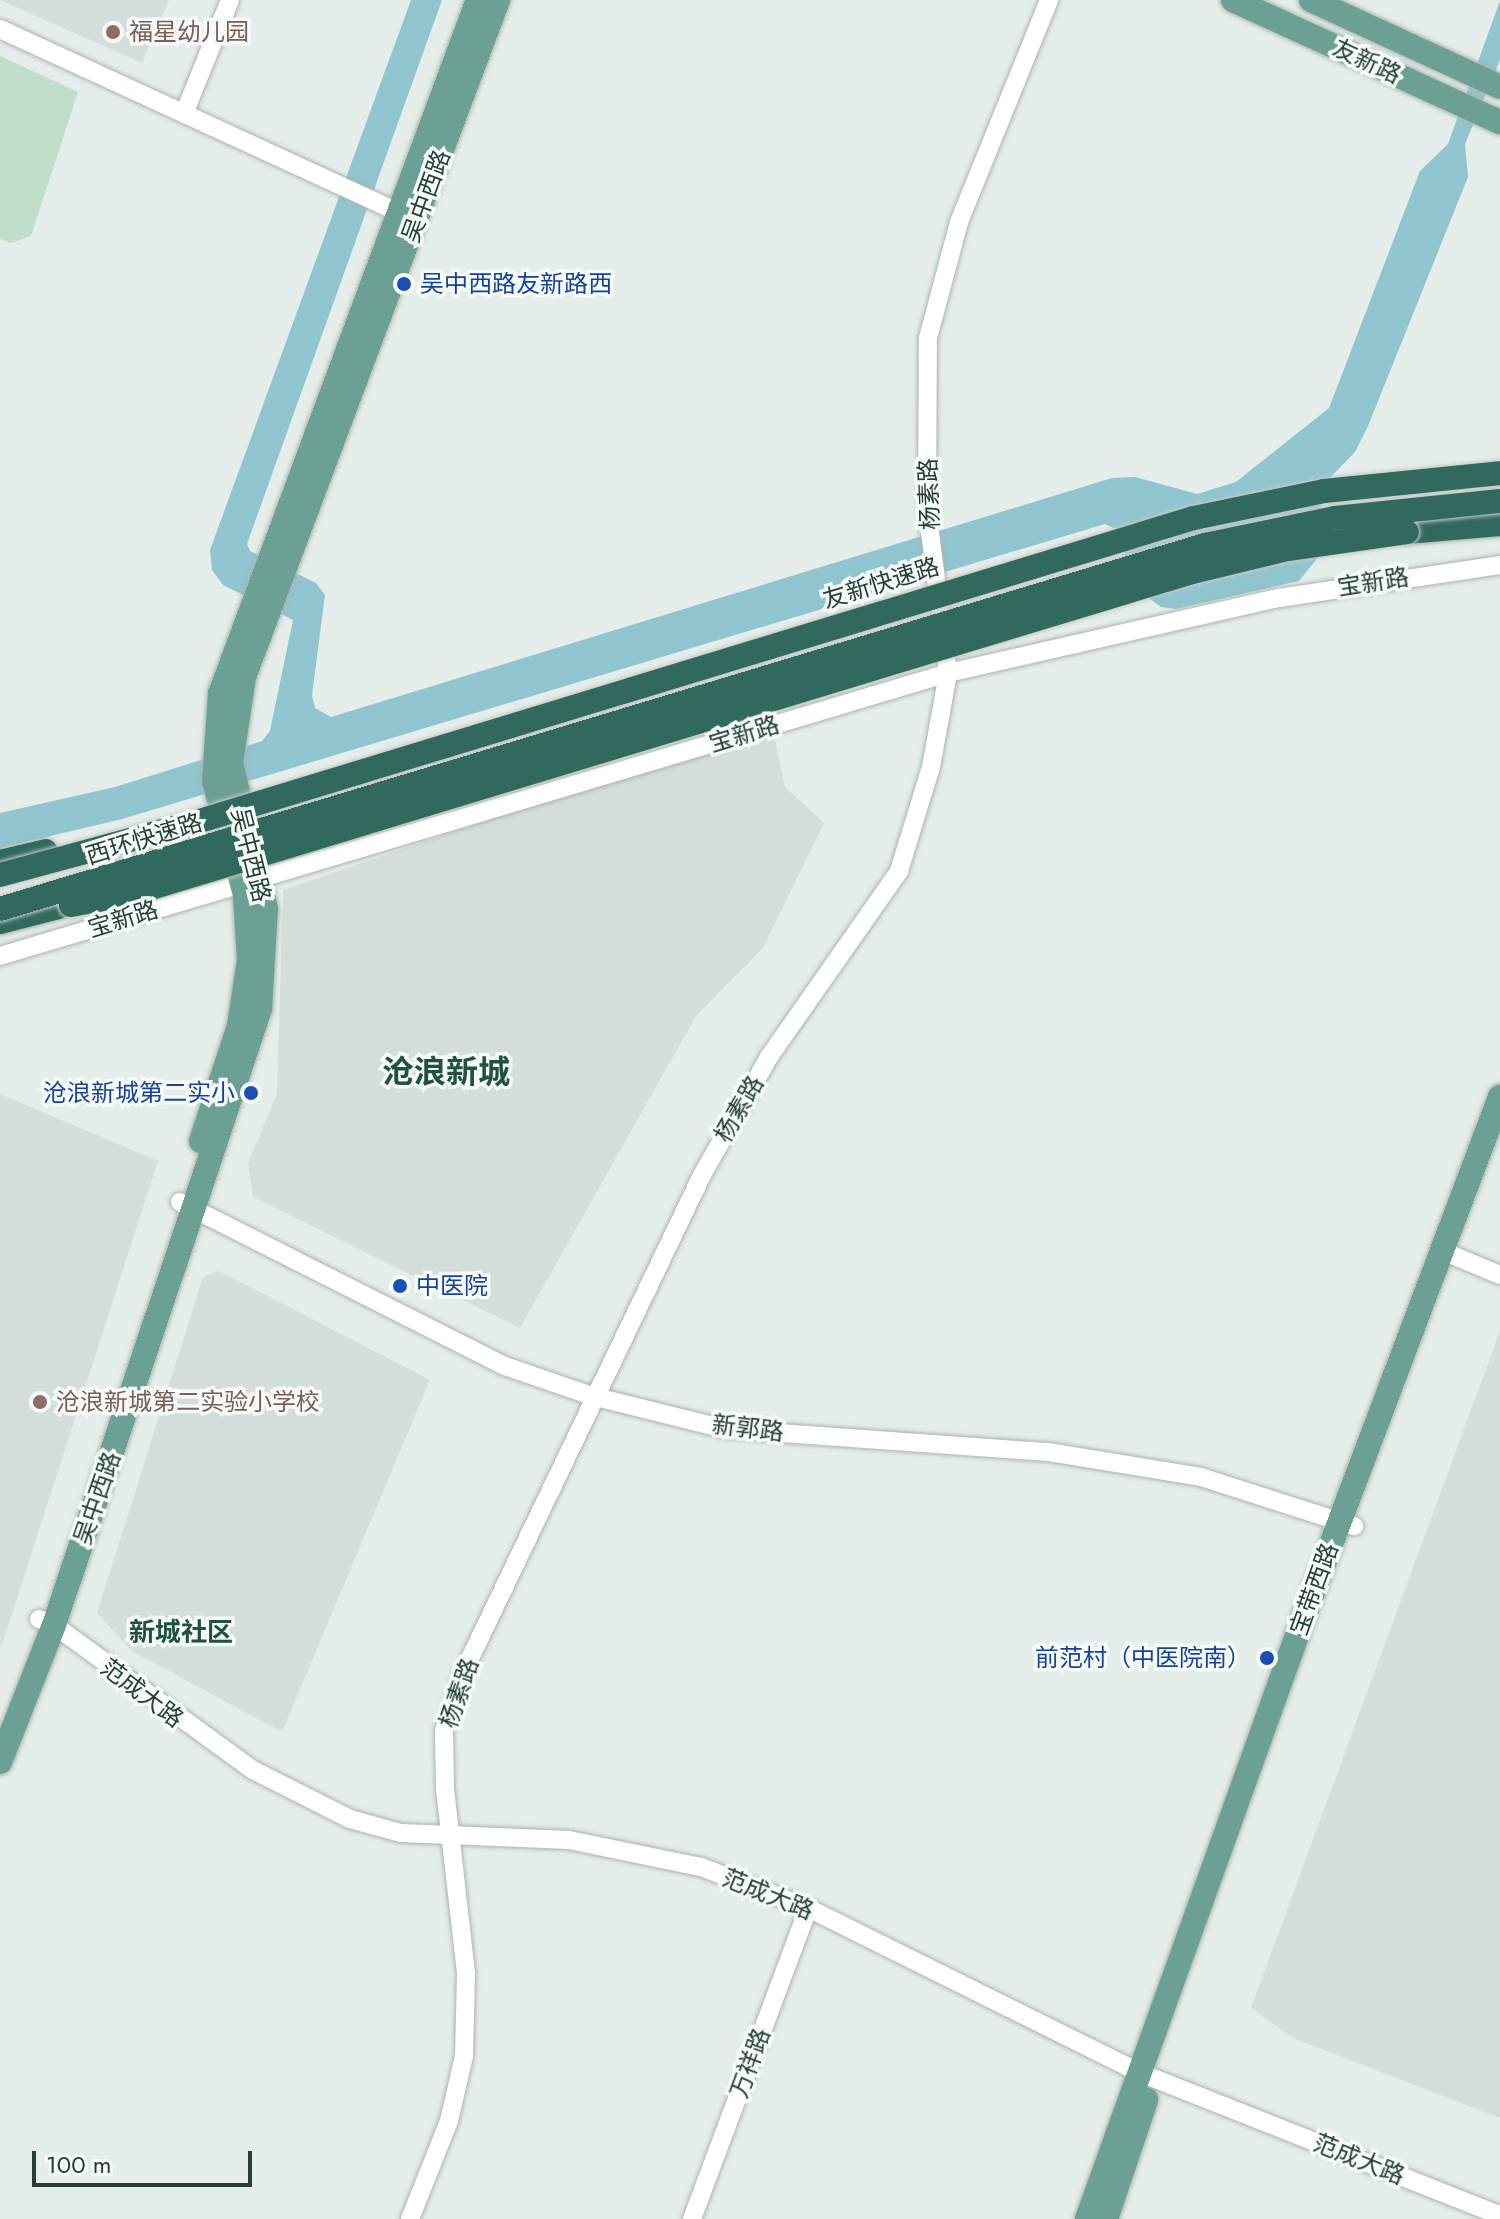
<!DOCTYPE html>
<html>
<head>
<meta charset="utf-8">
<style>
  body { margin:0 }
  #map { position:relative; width:1500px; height:2219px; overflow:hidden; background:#e5edea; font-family:Jost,"Noto Sans SC",sans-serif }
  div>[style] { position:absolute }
  .built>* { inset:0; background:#d3ddd9 }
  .green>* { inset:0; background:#bfddc8 }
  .water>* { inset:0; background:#90c4cf }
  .roads { filter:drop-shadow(0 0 2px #a8b5b1) drop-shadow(0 0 2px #a8b5b1) }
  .minor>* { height:18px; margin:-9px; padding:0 9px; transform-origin:9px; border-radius:9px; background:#fff }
  .major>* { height:24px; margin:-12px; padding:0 12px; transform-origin:12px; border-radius:12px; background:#6ca094 }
  .highway>* { height:24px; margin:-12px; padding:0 12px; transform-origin:12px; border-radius:12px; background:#32695f }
  .bridges { filter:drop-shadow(0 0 2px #c2c9c7) drop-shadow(0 0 2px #c2c9c7) }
  .highway-bridge>* { height:24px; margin:-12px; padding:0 12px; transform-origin:12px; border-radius:12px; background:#32695f }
  .dots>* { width:22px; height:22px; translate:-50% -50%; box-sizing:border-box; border:4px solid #f5faf8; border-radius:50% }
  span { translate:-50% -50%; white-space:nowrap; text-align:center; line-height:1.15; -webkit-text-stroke:7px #f5faf8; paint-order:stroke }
  .education-label { font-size:24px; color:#785e54 }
  .left { translate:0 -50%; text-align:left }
  .street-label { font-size:24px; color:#253e38 }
  .transit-label { font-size:24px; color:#164399 }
  .right { translate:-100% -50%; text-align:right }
  .neighbourhood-label { font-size:26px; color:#215045; font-weight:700 }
  .district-label { font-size:32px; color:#215045; font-weight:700 }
  .scale { position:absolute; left:32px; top:2151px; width:220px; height:36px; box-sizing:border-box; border:4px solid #253e38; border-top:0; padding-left:10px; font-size:24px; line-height:28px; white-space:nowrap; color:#253e38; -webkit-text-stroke:6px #f5faf8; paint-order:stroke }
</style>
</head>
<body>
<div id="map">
  <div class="built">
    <i style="clip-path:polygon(0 0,169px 0,142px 63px)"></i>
    <i style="clip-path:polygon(775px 739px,785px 787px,824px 823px,763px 948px,696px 1016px,520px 1328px,253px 1197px,248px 1163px,277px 1094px,283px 890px,608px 779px)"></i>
    <i style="clip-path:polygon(0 1094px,158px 1161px,2px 1645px,0 1644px)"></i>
    <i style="clip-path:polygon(219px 1271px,430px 1380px,282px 1732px,132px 1651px,97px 1613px,203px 1277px)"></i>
    <i style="clip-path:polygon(1500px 1331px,1500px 2118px,1293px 2038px,1251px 2008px)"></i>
  </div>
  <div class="green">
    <i style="clip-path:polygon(0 56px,78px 92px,31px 236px,11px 243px,0 239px)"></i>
  </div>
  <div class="water">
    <i style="clip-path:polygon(411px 0,442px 0,247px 544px,250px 551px,316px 583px,325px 595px,312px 695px,315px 708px,331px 717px,1112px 478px,1135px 477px,1197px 494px,1236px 482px,1329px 408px,1420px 171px,1448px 144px,1500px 1px,1500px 60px,1465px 144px,1468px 177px,1368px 426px,1355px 452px,1322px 486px,1320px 555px,1299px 581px,1176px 609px,1161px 607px,1135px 588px,1118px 530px,1105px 524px,122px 819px,0 848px,0 813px,115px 787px,262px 741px,270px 731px,293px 620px,223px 585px,212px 570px,210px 550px)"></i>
  </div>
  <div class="roads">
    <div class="minor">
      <i style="left:0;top:29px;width:449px;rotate:24.7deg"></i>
      <i style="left:184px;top:114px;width:123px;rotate:-68deg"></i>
      <i style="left:0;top:956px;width:989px;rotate:-16.62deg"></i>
      <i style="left:948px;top:673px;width:339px;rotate:-12.8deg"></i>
      <i style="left:1279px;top:598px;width:223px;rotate:-8.5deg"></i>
      <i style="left:180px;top:1202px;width:364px;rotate:26.8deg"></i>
      <i style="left:505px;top:1366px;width:92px;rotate:19deg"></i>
      <i style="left:592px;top:1396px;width:137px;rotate:13.9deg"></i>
      <i style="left:725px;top:1429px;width:325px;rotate:4.1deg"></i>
      <i style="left:1049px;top:1452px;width:154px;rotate:9.3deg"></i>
      <i style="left:1201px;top:1477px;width:161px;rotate:17.8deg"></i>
      <i style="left:1440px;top:1250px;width:65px;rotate:22.6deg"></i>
      <i style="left:39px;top:1619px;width:16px;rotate:22deg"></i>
      <i style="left:54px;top:1625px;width:246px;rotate:36.1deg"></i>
      <i style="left:253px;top:1770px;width:109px;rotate:26.8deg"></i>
      <i style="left:350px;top:1819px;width:53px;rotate:15.4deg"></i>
      <i style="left:401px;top:1833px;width:168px;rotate:2.4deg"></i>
      <i style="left:569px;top:1840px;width:135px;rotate:11.6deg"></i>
      <i style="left:701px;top:1867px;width:115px;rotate:21deg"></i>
      <i style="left:808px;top:1908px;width:369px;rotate:26.4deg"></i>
      <i style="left:1138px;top:2072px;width:389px;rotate:21.6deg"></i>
      <i style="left:410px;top:2219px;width:105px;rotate:-68.3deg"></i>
      <i style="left:449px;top:2121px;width:67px;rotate:-77deg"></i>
      <i style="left:464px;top:2056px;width:83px;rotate:-88.6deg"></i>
      <i style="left:466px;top:1973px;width:184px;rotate:-96.5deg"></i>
      <i style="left:445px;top:1790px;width:59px;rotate:-91deg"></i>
      <i style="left:444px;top:1731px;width:61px;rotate:-71.9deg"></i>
      <i style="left:463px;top:1673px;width:552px;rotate:-64.36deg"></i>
      <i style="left:702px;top:1175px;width:136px;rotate:-60.4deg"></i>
      <i style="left:769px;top:1057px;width:227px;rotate:-55deg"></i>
      <i style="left:899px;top:871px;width:109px;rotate:-72.9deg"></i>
      <i style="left:931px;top:767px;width:96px;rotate:-79.7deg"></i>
      <i style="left:948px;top:673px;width:166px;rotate:-97.3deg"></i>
      <i style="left:927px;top:508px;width:170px;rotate:-89.7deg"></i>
      <i style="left:928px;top:338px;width:120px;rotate:-75deg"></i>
      <i style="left:959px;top:222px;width:240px;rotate:-67.9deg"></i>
      <i style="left:692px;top:2219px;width:332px;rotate:-69.5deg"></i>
    </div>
    <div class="major">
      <i style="left:1233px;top:0;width:294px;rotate:24.6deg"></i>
      <i style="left:1311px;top:0;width:208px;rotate:24.7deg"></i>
      <i style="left:201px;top:1141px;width:121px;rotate:-71.7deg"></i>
      <i style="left:239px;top:1026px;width:67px;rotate:-81.4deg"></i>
      <i style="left:249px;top:960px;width:65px;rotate:-93.5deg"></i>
      <i style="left:245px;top:895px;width:118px;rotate:-105.2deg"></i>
      <i style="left:214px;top:781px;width:87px;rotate:-86.1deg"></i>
      <i style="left:220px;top:694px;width:740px;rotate:-69.61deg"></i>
      <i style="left:0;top:1762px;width:147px;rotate:-68.5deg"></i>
      <i style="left:54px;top:1625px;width:650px;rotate:-71.51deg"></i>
      <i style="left:260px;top:1009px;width:100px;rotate:-86.6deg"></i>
      <i style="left:266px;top:909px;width:150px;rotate:-103.5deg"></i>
      <i style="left:231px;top:763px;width:87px;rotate:-81.4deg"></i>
      <i style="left:244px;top:677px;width:723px;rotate:-69.43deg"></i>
      <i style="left:1087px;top:2219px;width:641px;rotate:-70.21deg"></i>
      <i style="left:1304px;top:1616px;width:555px;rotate:-69.31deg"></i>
      <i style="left:1106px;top:2219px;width:126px;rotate:-71.4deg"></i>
    </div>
    <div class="highway">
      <i style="left:1407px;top:532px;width:93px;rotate:-4.9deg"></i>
      <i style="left:0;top:862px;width:47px;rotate:-13.4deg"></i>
      <i style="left:0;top:922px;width:61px;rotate:-14.3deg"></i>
    </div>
  </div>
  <div class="bridges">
    <div class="highway-bridge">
      <i style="left:0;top:875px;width:200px;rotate:-15.1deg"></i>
      <i style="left:193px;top:823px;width:1046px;rotate:-16.95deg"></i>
      <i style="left:1194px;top:518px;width:133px;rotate:-11.7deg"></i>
      <i style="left:1324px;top:491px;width:177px;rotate:-5.8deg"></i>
      <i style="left:71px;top:905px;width:61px;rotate:-10.4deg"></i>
      <i style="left:131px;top:894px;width:1109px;rotate:-16.88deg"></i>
      <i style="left:1192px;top:572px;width:99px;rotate:-13.5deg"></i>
      <i style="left:1288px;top:549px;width:120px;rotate:-8.1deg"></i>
      <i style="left:0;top:909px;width:1259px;rotate:-16.81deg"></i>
      <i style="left:1205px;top:545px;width:133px;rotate:-11.7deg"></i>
      <i style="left:1335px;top:518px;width:166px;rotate:-5.9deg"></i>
    </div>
  </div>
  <div class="dots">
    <i style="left:113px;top:32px;background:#8d6e63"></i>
    <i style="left:404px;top:284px;background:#1a4fb4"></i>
    <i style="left:251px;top:1093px;background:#1a4fb4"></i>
    <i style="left:400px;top:1286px;background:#1a4fb4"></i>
    <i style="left:40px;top:1402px;background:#8d6e63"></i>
    <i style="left:1267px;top:1658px;background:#1a4fb4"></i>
  </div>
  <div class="education-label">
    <span class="left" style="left:129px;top:32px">福星幼儿园</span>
    <span class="left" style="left:56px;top:1402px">沧浪新城第二实验小学校</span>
  </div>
  <div class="street-label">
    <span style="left:1367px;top:61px;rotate:25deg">友新路</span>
    <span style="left:426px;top:196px;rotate:-70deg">吴中西路</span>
    <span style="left:929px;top:494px;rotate:-92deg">杨素路</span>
    <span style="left:1373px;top:582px;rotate:-9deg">宝新路</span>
    <span style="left:881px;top:583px;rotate:-17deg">友新快速路</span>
    <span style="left:744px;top:734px;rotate:-17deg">宝新路</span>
    <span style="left:144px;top:839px;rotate:-17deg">西环快速路</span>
    <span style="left:251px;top:855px;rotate:76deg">吴中西路</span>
    <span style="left:123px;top:919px;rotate:-17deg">宝新路</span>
    <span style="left:739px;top:1109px;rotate:-60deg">杨素路</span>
    <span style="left:748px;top:1428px;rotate:7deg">新郭路</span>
    <span style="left:97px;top:1498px;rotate:-71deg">吴中西路</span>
    <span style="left:1314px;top:1589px;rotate:-70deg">宝带西路</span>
    <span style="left:142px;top:1693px;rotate:37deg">范成大路</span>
    <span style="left:459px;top:1693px;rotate:-71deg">杨素路</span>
    <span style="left:768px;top:1894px;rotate:22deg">范成大路</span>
    <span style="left:750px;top:2063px;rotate:-70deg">万祥路</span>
    <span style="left:1359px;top:2159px;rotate:22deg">范成大路</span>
  </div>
  <div class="transit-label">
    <span class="left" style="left:420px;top:284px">吴中西路友新路西</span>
    <span class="right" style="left:235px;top:1093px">沧浪新城第二实小</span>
    <span class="left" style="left:416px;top:1286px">中医院</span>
    <span class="right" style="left:1251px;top:1658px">前范村（中医院南）</span>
  </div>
  <div class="neighbourhood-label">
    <span style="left:181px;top:1633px">新城社区</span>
  </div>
  <div class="district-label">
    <span style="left:446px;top:1072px">沧浪新城</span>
  </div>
  <div class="scale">100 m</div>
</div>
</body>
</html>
